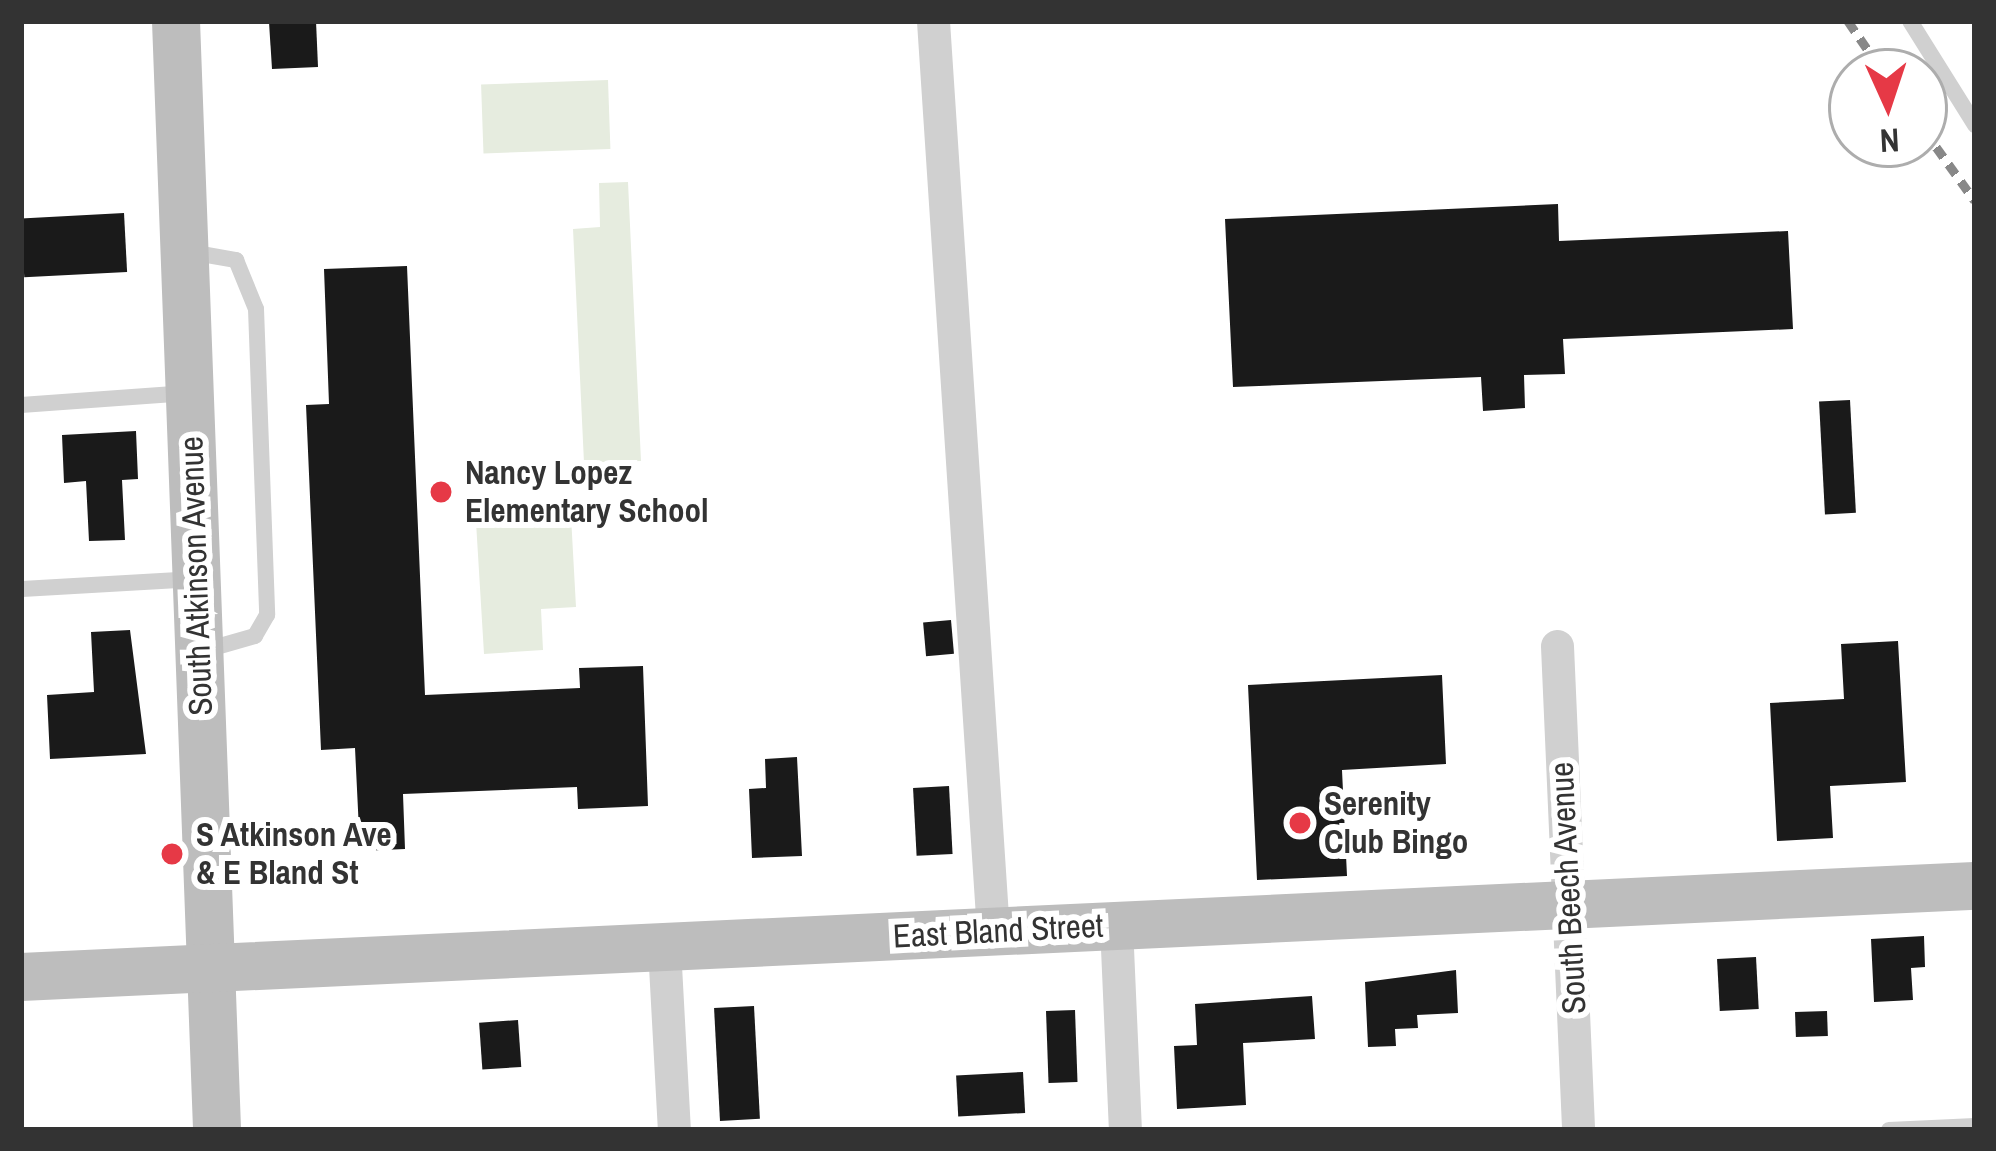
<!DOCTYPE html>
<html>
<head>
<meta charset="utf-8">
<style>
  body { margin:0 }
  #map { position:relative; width:1996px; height:1151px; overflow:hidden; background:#fff; font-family:"Archivo Narrow",sans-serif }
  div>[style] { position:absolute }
  .green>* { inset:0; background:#e6ecdf; transform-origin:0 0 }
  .building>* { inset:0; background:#1a1a1a; transform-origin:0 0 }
  .lane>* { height:16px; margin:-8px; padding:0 8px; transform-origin:8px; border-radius:8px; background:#d0d0d0 }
  .street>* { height:33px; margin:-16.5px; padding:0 16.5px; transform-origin:16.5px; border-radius:16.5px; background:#d0d0d0 }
  .secondary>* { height:48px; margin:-24px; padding:0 24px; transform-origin:24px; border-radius:24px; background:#bdbdbd }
  .rail>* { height:9px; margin-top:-4.5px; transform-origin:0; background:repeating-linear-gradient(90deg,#888 0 12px,transparent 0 21px) }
  .dots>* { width:33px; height:33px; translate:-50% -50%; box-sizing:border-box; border:6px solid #fff; border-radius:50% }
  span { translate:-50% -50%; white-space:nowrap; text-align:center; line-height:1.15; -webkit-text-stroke:12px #fff; paint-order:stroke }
  .poi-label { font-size:33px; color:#333; font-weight:700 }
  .left { translate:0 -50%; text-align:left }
  .street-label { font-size:33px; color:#333 }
  .frame { position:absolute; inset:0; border:24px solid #333; pointer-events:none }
  .north { position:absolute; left:1828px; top:48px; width:120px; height:120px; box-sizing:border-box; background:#fff; border:3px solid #adadad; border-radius:50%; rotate:177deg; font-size:33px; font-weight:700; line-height:48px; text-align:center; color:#333 }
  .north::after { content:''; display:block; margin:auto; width:42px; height:54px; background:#e63946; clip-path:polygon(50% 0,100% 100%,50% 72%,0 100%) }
</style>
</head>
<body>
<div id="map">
  <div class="green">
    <i style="left:608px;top:80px;width:69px;height:127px;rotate:88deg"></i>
    <i style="clip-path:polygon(628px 182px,641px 461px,584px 463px,573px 229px,600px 227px,599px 183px)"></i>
    <i style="clip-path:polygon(571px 516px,576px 607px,541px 609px,543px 650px,484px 654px,476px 522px)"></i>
  </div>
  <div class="building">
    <i style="clip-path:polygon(289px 21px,316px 21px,318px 67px,272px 69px,269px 22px)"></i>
    <i style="clip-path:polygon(1558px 204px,1559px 241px,1788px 231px,1793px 329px,1563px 339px,1565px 374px,1524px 375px,1525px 408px,1483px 411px,1481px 377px,1233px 387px,1225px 219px)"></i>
    <i style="left:124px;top:213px;width:59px;height:103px;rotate:87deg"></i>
    <i style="clip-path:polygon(407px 266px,425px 695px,580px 688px,579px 668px,643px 666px,648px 806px,578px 809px,577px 787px,403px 794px,405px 849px,360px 851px,355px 748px,321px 750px,306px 405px,329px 404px,324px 269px)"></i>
    <i style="left:1850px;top:400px;width:113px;height:31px;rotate:87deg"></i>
    <i style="clip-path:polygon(136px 431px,138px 479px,122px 480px,125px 540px,89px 541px,86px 481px,64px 483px,62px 435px)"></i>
    <i style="left:951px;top:620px;width:34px;height:28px;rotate:85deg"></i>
    <i style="clip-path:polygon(130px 630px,146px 754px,50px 759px,47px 695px,94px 692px,91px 632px)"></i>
    <i style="clip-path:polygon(1898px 641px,1906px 782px,1830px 786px,1833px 838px,1777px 841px,1770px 703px,1844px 699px,1841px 644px)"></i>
    <i style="clip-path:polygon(1442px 675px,1446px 764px,1342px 770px,1347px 876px,1257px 880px,1248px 685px)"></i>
    <i style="clip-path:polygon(797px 757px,802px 856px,752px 858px,749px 789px,766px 788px,765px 759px)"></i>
    <i style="left:949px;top:786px;width:68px;height:36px;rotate:87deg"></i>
    <i style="clip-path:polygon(1924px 936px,1925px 967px,1911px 968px,1913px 1000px,1874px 1002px,1871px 939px)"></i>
    <i style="left:1756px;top:957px;width:52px;height:39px;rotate:87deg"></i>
    <i style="clip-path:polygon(1456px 970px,1458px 1013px,1417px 1015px,1418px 1028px,1395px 1029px,1396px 1046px,1368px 1047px,1365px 982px)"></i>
    <i style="clip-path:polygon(1312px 996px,1315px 1039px,1243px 1043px,1246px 1105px,1177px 1109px,1174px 1046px,1197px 1045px,1195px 1004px)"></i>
    <i style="left:754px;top:1006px;width:113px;height:40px;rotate:87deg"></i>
    <i style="left:1075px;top:1010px;width:72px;height:29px;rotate:88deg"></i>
    <i style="left:1827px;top:1011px;width:25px;height:32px;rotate:88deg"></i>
    <i style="left:518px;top:1020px;width:47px;height:39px;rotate:86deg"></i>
    <i style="left:1023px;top:1072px;width:41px;height:67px;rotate:87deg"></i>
  </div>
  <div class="lane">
    <i style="left:1910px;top:21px;width:123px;rotate:58deg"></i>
    <i style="left:190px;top:252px;width:47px;rotate:9.9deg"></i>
    <i style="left:236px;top:260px;width:53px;rotate:67.8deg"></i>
    <i style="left:256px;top:309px;width:306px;rotate:87.9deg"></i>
    <i style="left:267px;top:615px;width:24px;rotate:120deg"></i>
    <i style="left:255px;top:636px;width:51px;rotate:164.1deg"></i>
    <i style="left:21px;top:405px;width:167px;rotate:-4.1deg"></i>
    <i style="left:22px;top:589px;width:174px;rotate:-3.3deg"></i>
    <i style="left:1889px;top:1130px;width:86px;rotate:-2.7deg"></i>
  </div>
  <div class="street">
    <i style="left:933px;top:21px;width:913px;rotate:86.23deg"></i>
    <i style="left:1557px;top:646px;width:484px;rotate:87.5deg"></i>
    <i style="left:1116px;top:925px;width:205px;rotate:87.5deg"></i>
    <i style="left:664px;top:947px;width:183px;rotate:86.9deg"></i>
  </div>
  <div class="secondary">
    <i style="left:176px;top:21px;width:1110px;rotate:87.88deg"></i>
    <i style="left:21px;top:977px;width:1956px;rotate:-2.67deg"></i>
  </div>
  <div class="rail">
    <i style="left:1848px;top:21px;width:62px;rotate:55.5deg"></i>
    <i style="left:1924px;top:130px;width:87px;rotate:54.3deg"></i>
  </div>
  <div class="dots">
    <i style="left:441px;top:492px;background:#e63946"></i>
    <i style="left:1300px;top:823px;background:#e63946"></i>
    <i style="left:172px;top:854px;background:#e63946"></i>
  </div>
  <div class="poi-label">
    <span class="left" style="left:465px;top:492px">Nancy Lopez<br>Elementary School</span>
    <span class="left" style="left:1324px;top:823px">Serenity<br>Club Bingo</span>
    <span class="left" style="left:196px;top:854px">S Atkinson Ave<br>&amp; E Bland St</span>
  </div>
  <div class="street-label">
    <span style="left:196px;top:576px;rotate:-92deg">South Atkinson Avenue</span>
    <span style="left:1568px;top:888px;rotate:-93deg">South Beech Avenue</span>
    <span style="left:998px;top:931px;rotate:-3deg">East Bland Street</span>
  </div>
  <div class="frame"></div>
  <div class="north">N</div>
</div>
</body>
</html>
